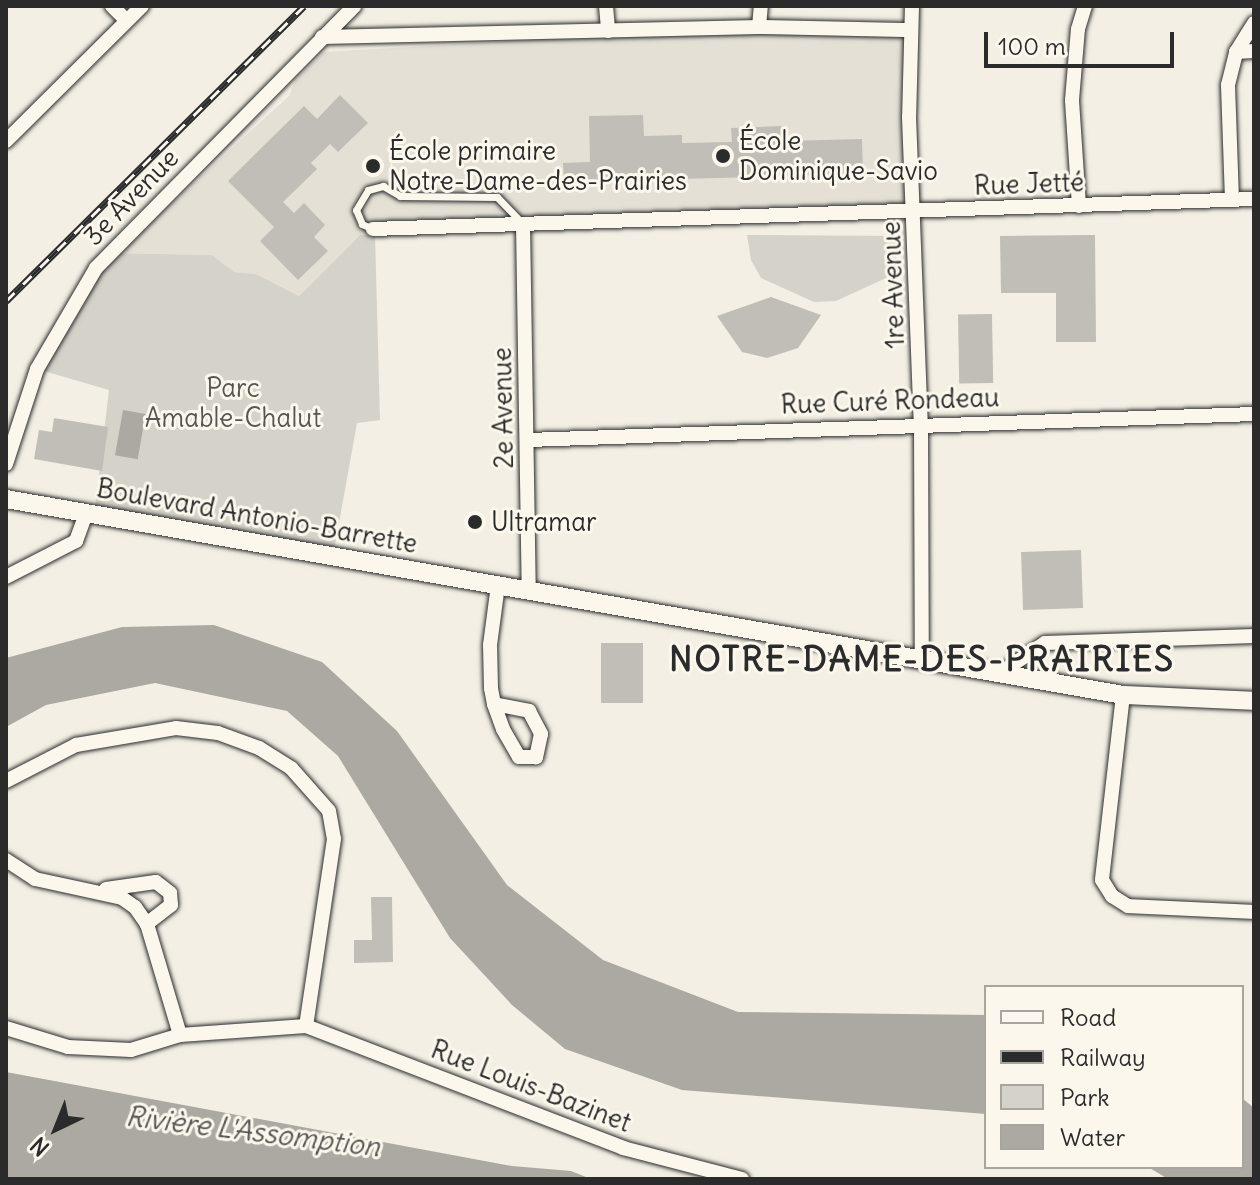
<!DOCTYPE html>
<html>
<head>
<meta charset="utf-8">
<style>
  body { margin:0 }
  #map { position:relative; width:1260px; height:1185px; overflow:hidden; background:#f3efe4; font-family:Delius,sans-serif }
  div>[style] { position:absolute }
  .built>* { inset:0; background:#e4e0d6 }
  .green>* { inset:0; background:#d5d2c9 }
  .water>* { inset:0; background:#aca9a2; transform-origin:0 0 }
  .building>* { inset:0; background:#c0beb6; transform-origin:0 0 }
  .roads { filter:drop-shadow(0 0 2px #2b2b2b) drop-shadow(0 0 2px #2b2b2b) }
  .service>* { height:7px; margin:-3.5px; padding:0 3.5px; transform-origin:3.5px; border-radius:3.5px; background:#fbf7ec }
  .minor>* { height:14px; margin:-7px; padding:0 7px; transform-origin:7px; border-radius:7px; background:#fbf7ec }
  .tertiary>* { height:18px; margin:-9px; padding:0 9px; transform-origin:9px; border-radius:9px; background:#fbf7ec }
  .rail>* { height:7px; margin-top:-3.5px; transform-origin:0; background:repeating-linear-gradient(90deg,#fbf7ec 0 12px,#2b2b2b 0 24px); box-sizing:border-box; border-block:2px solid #2b2b2b }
  .dots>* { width:22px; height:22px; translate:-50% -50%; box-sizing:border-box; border:4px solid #fbf7ec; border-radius:50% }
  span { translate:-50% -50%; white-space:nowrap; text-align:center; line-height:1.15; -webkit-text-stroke:6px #fbf7ec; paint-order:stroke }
  .poi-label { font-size:26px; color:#2b2b2b }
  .left { translate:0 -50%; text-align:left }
  .street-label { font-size:26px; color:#2b2b2b }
  .park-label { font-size:26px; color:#565552 }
  .water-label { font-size:28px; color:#585755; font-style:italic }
  .district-label { font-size:34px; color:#2b2b2b; font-weight:700; letter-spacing:2px }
  .frame { position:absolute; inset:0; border:8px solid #2b2b2b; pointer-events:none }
  .legend { position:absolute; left:984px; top:985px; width:260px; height:184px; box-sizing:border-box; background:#fbf7ec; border:2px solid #a8a59f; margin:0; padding:10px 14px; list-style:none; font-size:24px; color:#2b2b2b }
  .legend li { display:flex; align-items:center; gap:16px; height:40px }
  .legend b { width:40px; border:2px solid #a8a59f }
  .north { position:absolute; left:16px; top:1089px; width:80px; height:80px; -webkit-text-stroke:6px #fbf7ec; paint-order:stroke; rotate:223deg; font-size:22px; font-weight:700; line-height:32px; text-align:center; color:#2b2b2b }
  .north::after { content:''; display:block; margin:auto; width:28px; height:36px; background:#2b2b2b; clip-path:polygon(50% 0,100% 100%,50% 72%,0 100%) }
  .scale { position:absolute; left:984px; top:32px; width:190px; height:36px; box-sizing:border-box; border:4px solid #2b2b2b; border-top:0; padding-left:10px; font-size:24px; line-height:28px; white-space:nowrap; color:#2b2b2b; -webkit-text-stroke:6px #fbf7ec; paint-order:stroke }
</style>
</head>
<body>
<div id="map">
  <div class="built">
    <i style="clip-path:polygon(908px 30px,914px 211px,360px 235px,299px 296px,256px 274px,234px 272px,212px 255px,117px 253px,289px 96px,295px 80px,324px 52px,530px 40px,530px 33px)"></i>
  </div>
  <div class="green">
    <i style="clip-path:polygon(360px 235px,375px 235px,380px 420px,357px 423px,333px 556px,95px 507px,109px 390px,37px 369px,108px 253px,212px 255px,234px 272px,256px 274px,299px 296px)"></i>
    <i style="clip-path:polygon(747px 235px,896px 236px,897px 273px,836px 301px,814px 302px,761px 278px,751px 260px)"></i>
  </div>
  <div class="water">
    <i style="left:123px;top:410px;width:23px;height:46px;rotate:10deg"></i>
    <i style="clip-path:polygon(214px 625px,322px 662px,397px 731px,507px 885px,603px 960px,738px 1012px,986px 1015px,986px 1114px,682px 1090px,565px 1049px,512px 1005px,450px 938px,338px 756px,287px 711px,155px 683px,46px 705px,6px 727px,6px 658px,122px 627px)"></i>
    <i style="clip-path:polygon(6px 1072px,512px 1166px,571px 1171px,591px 1179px,6px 1179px)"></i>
    <i style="clip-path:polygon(1242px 1098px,1254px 1108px,1254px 1179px,1168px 1179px,1148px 1167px,1242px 1167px)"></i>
  </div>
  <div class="building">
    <i style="clip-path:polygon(340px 95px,368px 123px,338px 152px,330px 144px,311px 163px,317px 169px,283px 202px,294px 213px,304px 203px,325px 225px,314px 237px,328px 251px,298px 280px,260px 241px,274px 227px,228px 181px,304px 106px,317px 119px)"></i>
    <i style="clip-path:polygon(643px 115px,644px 136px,682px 135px,682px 143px,732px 142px,731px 128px,784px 126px,785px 141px,862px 139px,863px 174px,564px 182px,563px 163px,590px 162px,589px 116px)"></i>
    <i style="clip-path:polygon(1095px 235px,1096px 342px,1056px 342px,1056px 293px,1001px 293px,1000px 236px)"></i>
    <i style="clip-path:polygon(771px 297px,821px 315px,798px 348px,767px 358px,742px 352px,717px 316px)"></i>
    <i style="left:992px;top:314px;width:69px;height:34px;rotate:89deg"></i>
    <i style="clip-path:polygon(54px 418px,108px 427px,102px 471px,34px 459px,39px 430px,52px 432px)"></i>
    <i style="left:1081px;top:550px;width:58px;height:60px;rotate:88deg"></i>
    <i style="left:601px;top:643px;width:42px;height:60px"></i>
    <i style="clip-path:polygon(371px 897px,392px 897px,393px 962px,354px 963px,354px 940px,372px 940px)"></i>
  </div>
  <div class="roads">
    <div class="service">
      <i style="left:373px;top:229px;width:12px;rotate:-156deg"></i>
      <i style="left:362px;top:224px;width:15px;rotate:-113deg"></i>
      <i style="left:356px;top:210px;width:23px;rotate:-59deg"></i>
      <i style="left:368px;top:190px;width:16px;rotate:-15deg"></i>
      <i style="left:383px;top:186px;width:20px;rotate:30deg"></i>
      <i style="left:400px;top:196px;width:97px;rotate:0.6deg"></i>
      <i style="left:497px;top:197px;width:36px;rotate:46deg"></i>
    </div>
    <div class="minor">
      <i style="left:112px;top:6px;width:21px;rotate:45deg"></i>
      <i style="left:606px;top:6px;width:25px;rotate:85deg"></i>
      <i style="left:912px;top:6px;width:111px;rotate:91.5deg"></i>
      <i style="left:909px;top:117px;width:306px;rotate:87.8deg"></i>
      <i style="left:921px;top:423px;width:236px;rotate:89.8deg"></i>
      <i style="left:759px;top:27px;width:21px;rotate:-85deg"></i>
      <i style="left:322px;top:37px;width:437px;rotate:-1.3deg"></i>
      <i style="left:759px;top:27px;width:149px;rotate:1.2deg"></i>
      <i style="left:1236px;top:52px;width:18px;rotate:-3deg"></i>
      <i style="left:6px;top:141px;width:192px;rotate:-44.8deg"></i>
      <i style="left:1232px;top:200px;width:115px;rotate:-92deg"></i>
      <i style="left:1228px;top:85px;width:34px;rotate:-76deg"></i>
      <i style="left:1236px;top:52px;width:34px;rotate:-58deg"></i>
      <i style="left:1079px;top:206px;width:106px;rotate:-93.8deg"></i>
      <i style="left:1072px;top:100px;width:71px;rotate:-85.2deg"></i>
      <i style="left:1078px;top:29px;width:24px;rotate:-73deg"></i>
      <i style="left:523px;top:224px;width:367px;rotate:89.1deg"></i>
      <i style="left:373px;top:229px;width:882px;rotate:-1.95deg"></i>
      <i style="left:528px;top:440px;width:726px;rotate:-2.05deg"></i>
      <i style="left:6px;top:464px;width:100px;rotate:-71.9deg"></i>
      <i style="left:37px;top:369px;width:117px;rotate:-59.7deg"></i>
      <i style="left:96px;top:268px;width:368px;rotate:-45.4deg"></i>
      <i style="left:6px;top:577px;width:79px;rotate:-27.2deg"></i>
      <i style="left:76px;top:541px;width:30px;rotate:-70deg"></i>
      <i style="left:1000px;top:673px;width:54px;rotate:-33.7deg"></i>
      <i style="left:1045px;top:643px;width:209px;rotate:-1.9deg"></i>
      <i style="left:1123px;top:695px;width:186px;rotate:96.5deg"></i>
      <i style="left:1102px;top:880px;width:19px;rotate:58deg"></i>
      <i style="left:1112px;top:896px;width:19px;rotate:32deg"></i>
      <i style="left:1128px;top:906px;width:126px;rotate:2.7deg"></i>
      <i style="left:494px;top:704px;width:36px;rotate:11deg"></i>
      <i style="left:529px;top:711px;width:26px;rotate:62deg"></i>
      <i style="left:541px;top:734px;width:24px;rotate:102deg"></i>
      <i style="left:536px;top:757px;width:17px;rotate:180deg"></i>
      <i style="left:519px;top:757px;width:32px;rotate:-120deg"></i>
      <i style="left:503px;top:729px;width:27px;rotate:-110deg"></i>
      <i style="left:494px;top:704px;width:16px;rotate:-101deg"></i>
      <i style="left:491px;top:688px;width:43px;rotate:-91.3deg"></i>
      <i style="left:490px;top:645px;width:61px;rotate:-82.4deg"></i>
      <i style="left:6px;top:781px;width:79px;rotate:-27.2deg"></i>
      <i style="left:76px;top:745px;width:101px;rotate:-9.6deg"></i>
      <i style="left:176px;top:728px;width:42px;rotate:6.8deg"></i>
      <i style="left:218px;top:733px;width:44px;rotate:20.1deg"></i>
      <i style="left:259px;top:748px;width:38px;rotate:32deg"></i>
      <i style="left:291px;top:768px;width:57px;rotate:48.5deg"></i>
      <i style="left:329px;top:811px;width:28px;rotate:80deg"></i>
      <i style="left:334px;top:839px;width:189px;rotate:98.5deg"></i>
      <i style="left:6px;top:860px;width:35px;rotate:33deg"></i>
      <i style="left:35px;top:879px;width:89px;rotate:12.3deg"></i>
      <i style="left:122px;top:898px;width:16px;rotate:35deg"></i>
      <i style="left:135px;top:907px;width:21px;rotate:55deg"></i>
      <i style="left:147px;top:924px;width:116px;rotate:73.4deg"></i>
      <i style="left:106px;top:889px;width:50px;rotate:-8deg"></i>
      <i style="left:156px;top:882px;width:18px;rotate:38deg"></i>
      <i style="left:170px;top:893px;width:12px;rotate:85deg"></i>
      <i style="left:171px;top:905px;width:31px;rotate:142deg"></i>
      <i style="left:6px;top:1028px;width:65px;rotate:17deg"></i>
      <i style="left:68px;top:1047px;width:63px;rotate:2.7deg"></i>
      <i style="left:131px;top:1050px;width:51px;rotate:-17deg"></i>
      <i style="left:180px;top:1035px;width:126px;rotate:-4.1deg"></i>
      <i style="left:306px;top:1026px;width:340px;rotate:21deg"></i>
      <i style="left:623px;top:1148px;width:123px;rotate:14.6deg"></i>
    </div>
    <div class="tertiary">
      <i style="left:6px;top:499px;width:1134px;rotate:9.95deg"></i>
      <i style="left:1123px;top:695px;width:131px;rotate:2.6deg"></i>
    </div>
  </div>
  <div class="rail">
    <i style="left:6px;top:301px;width:419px;rotate:-44.7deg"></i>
  </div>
  <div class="dots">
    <i style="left:723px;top:156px;background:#2b2b2b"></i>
    <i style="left:373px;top:166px;background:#2b2b2b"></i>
    <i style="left:475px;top:522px;background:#2b2b2b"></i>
  </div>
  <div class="poi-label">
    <span class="left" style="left:739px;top:156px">École<br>Dominique-Savio</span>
    <span class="left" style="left:389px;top:166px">École primaire<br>Notre-Dame-des-Prairies</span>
    <span class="left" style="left:491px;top:522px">Ultramar</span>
  </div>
  <div class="street-label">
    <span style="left:1029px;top:184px;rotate:-2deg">Rue Jetté</span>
    <span style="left:131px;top:197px;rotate:-46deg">3e Avenue</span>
    <span style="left:893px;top:285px;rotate:-92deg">1re Avenue</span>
    <span style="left:890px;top:401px;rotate:-2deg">Rue Curé Rondeau</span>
    <span style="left:503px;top:408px;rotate:-91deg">2e Avenue</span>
    <span style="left:257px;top:516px;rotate:10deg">Boulevard Antonio-Barrette</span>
    <span style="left:531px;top:1086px;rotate:21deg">Rue Louis-Bazinet</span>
  </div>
  <div class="park-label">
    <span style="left:233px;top:403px">Parc<br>Amable-Chalut</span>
  </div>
  <div class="water-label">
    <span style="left:253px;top:1131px;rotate:7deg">Rivière L'Assomption</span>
  </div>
  <div class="district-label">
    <span style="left:922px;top:659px">NOTRE-DAME-DES-PRAIRIES</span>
  </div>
  <div class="frame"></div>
  <ul class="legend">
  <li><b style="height:10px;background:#fbf7ec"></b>Road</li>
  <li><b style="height:10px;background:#2b2b2b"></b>Railway</li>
  <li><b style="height:22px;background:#d5d2c9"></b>Park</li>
  <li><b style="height:22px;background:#aca9a2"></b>Water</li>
  </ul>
  <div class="north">N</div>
  <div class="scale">100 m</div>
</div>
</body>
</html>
